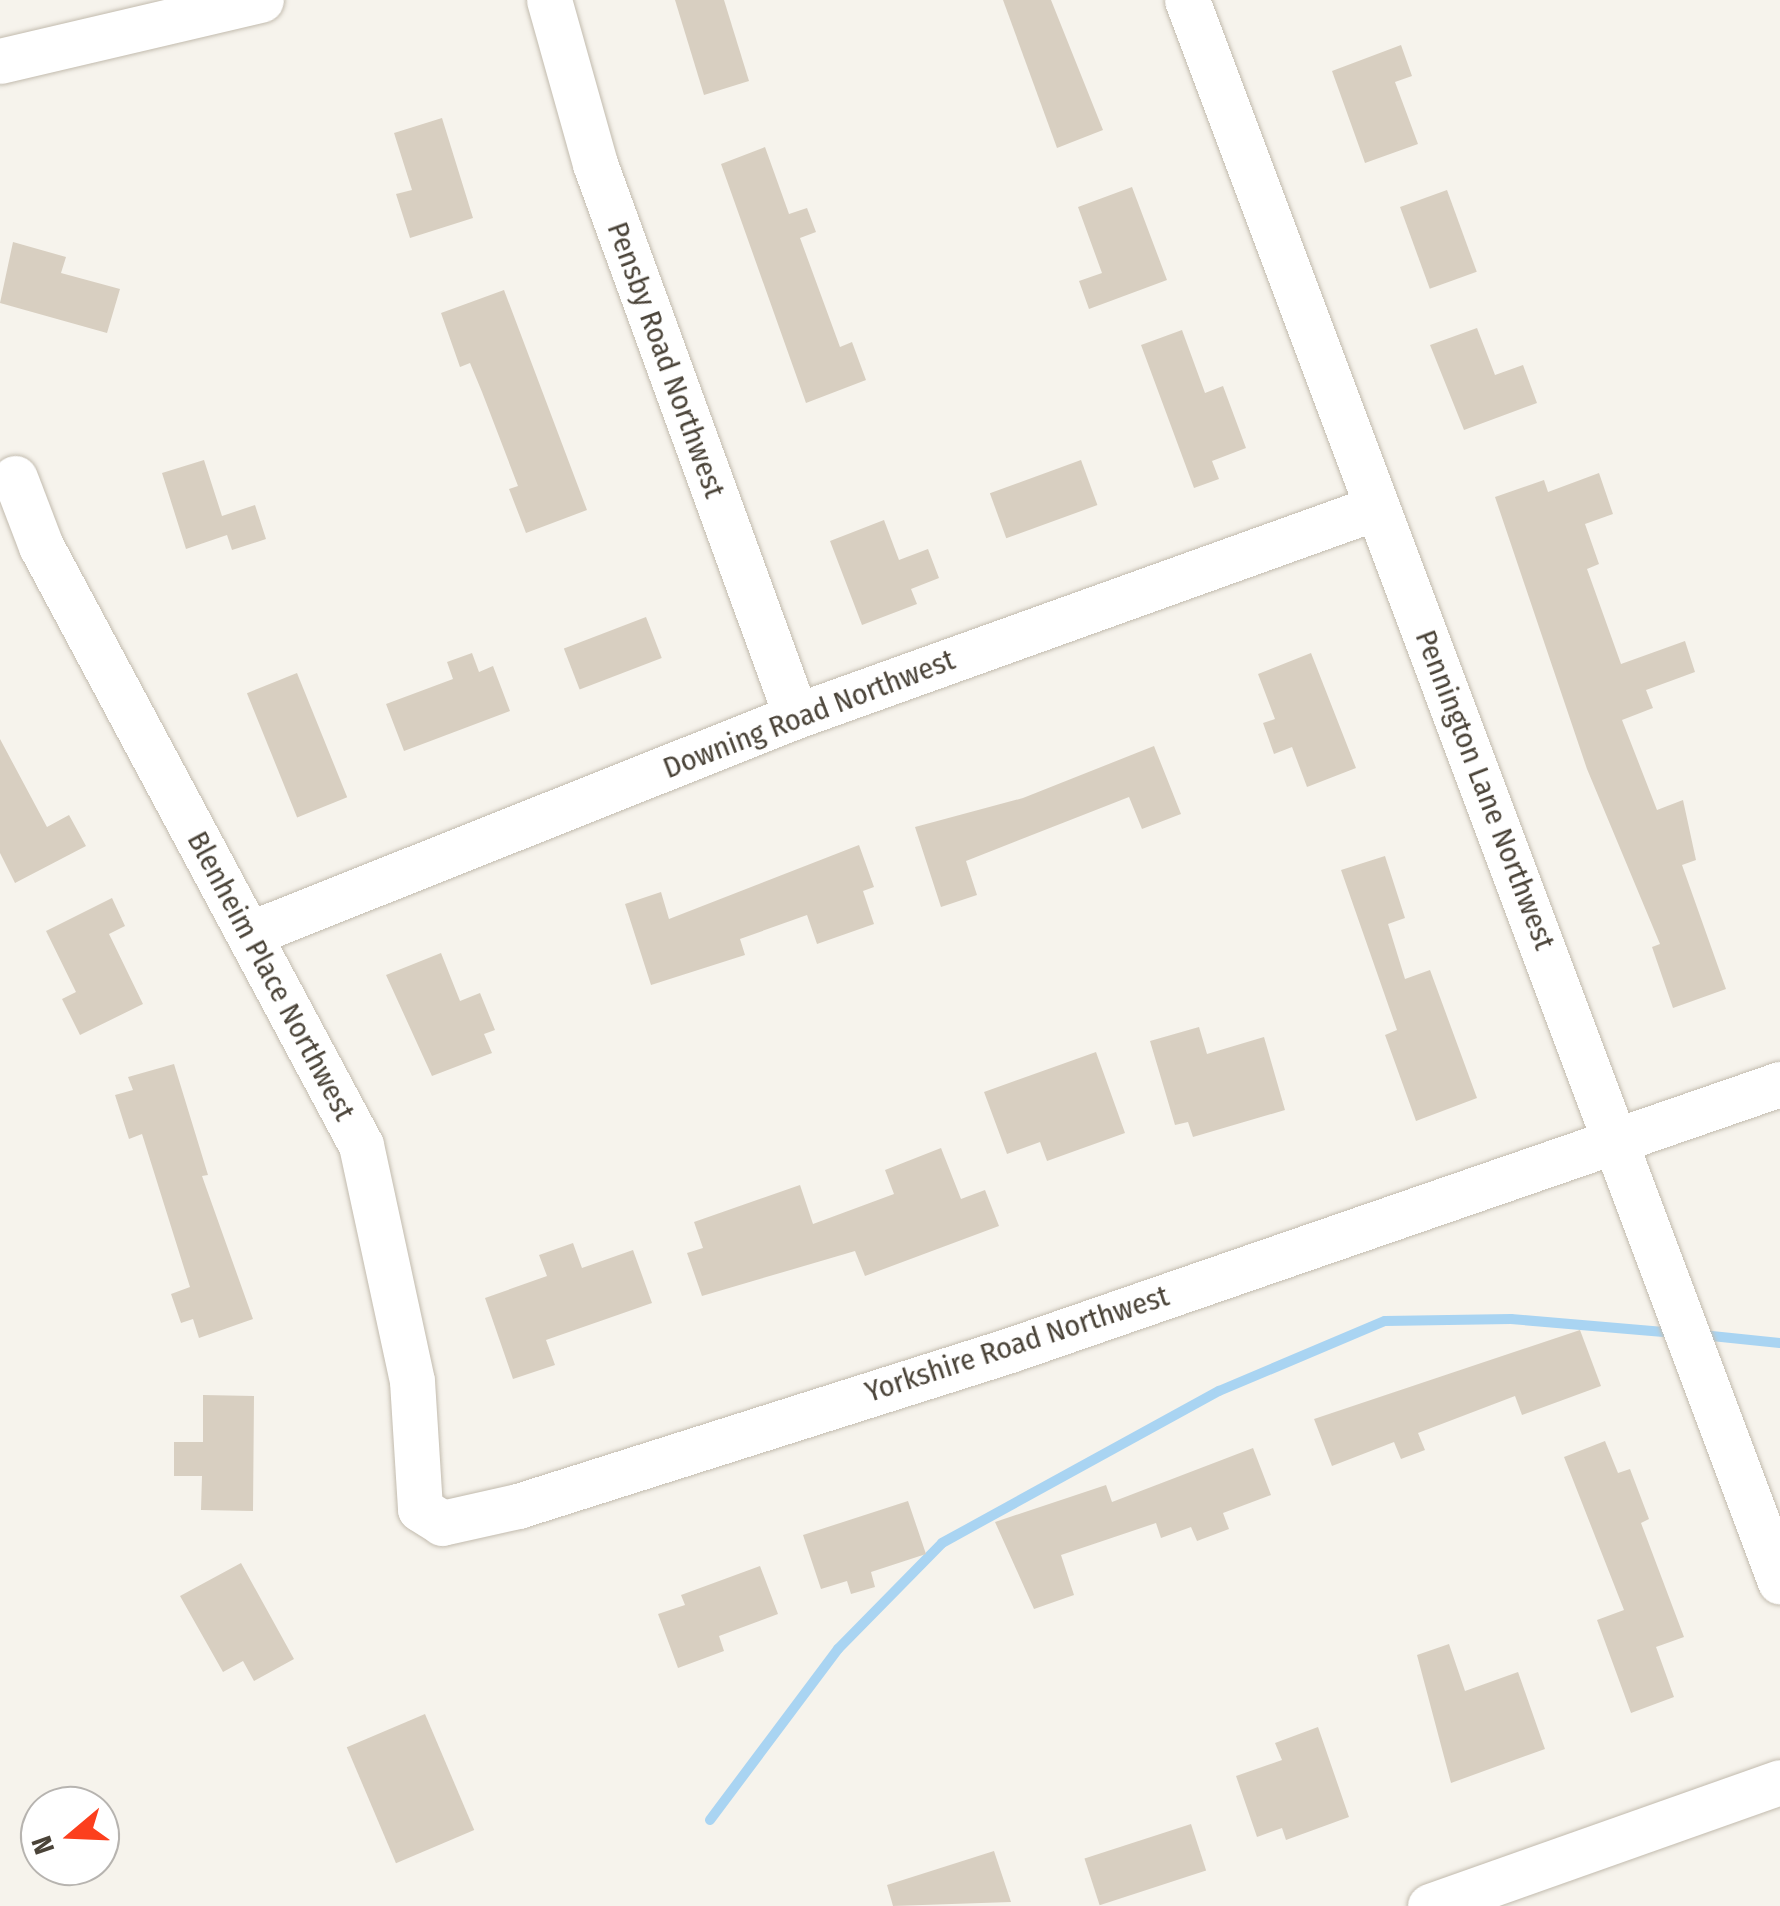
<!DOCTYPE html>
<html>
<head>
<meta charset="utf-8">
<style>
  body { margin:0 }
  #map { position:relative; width:1780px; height:1906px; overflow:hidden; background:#f6f3ec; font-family:"Fira Sans Condensed",sans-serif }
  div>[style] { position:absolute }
  .stream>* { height:10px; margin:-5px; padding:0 5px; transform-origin:5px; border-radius:5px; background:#a9d4f2 }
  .building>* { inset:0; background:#d8cfc1; transform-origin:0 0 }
  .roads { filter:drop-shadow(0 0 2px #c2bbae) drop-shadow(0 0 2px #c2bbae) }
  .minor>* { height:45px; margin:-22.5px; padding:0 22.5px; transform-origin:22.5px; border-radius:22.5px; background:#fff }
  span { translate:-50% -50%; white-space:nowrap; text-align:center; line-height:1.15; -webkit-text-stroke:8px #fff; paint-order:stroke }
  .street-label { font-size:30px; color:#4b4439 }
  .north { position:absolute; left:20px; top:1786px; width:100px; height:100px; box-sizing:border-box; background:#fff; border:2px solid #b7b4b0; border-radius:50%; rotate:251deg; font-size:28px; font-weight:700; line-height:40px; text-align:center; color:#4b4439 }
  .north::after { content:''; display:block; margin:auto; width:35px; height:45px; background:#fc3f1d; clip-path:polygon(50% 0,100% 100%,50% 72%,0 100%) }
</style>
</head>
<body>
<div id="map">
  <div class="stream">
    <i style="left:1702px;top:1335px;width:78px;rotate:5.9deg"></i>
    <i style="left:710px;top:1820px;width:214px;rotate:-53.2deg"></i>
    <i style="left:838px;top:1649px;width:148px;rotate:-45.5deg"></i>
    <i style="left:942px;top:1543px;width:316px;rotate:-28.8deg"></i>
    <i style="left:1219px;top:1391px;width:180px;rotate:-22.9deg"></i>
    <i style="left:1385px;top:1321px;width:126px;rotate:-0.9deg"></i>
    <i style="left:1511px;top:1319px;width:165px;rotate:4.9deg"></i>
  </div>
  <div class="building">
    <i style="clip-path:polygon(675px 0,724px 0,749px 81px,704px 95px)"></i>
    <i style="clip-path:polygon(1003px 0,1051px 0,1103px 130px,1057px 148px)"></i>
    <i style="clip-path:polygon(1401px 45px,1412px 76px,1395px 82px,1418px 144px,1365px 163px,1332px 71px)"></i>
    <i style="clip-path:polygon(442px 118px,473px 218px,410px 238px,396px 194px,412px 190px,394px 133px)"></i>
    <i style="clip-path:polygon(765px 147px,789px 214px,807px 208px,816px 232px,800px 238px,840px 347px,852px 342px,866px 380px,806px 403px,721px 164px)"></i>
    <i style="clip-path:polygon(1132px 187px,1167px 280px,1089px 309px,1079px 281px,1102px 273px,1078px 207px)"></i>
    <i style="left:1447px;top:190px;width:87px;height:50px;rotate:70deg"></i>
    <i style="clip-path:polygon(13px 242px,66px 257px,61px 273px,120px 289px,107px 333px,0 303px)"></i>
    <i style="clip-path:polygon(504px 290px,587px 510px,526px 533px,509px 489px,518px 486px,482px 392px,470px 363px,460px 367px,441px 313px)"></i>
    <i style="clip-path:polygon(1477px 328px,1495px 375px,1523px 365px,1537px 403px,1464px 430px,1430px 345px)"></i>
    <i style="clip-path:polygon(1182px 330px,1205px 393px,1223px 386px,1246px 448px,1212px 461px,1219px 479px,1194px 488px,1141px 345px)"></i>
    <i style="clip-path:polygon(204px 460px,222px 516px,255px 505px,266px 539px,232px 550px,227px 535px,186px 549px,162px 473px)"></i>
    <i style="left:1081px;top:460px;width:48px;height:97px;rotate:70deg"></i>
    <i style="clip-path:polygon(1599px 473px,1613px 514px,1585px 524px,1599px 564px,1587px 569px,1621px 664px,1685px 641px,1695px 672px,1646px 690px,1653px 708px,1622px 720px,1657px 810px,1683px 800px,1696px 860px,1682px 865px,1726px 989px,1673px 1008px,1652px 947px,1660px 944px,1587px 769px,1495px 497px,1544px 480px,1548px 492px)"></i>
    <i style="clip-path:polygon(884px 520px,899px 560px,928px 549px,939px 578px,911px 589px,917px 604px,862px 625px,830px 541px)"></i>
    <i style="left:646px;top:617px;width:44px;height:88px;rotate:69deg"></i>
    <i style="clip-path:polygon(472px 653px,479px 672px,493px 666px,510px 711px,404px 751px,386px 704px,453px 679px,447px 662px)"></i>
    <i style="clip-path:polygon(1311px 653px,1356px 768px,1307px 787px,1292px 747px,1274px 754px,1263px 723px,1275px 719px,1258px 674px)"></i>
    <i style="left:297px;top:673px;width:134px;height:54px;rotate:68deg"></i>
    <i style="clip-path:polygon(0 739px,47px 827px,69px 815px,86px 846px,15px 883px,0 853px)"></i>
    <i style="clip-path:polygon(1154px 746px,1181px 814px,1142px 829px,1129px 797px,966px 861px,977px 895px,941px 907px,915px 827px,1023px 798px)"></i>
    <i style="clip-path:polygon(859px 845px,874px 887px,863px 891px,874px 924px,817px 944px,807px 915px,740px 939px,745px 955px,651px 985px,625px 904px,661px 892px,669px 919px)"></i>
    <i style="clip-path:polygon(1385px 856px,1405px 918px,1388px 924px,1405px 979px,1430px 970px,1477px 1098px,1416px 1121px,1385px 1035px,1397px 1030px,1341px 870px)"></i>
    <i style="clip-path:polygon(112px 898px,125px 926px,109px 934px,143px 1004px,80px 1035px,62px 999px,76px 992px,46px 931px)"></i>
    <i style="clip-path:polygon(441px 953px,460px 1001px,480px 993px,495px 1030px,484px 1034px,492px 1053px,432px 1076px,386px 975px)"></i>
    <i style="clip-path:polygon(1199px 1027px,1207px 1054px,1264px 1037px,1285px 1110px,1193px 1137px,1188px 1122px,1175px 1125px,1150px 1041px)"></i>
    <i style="clip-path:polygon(1096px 1052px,1125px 1133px,1047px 1161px,1040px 1142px,1007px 1154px,984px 1092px)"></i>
    <i style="clip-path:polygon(174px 1064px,208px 1175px,202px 1176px,253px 1319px,199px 1338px,193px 1319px,181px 1323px,171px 1294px,190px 1287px,142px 1134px,129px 1139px,115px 1095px,133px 1090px,128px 1077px)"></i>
    <i style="clip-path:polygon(941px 1148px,961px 1199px,985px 1190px,999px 1226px,865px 1276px,855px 1251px,702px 1296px,687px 1253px,703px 1248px,694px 1222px,800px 1185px,813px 1224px,894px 1194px,885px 1170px)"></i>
    <i style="clip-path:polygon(573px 1243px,582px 1268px,633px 1250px,652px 1303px,546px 1340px,555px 1365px,513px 1379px,485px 1298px,547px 1276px,539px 1255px)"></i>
    <i style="clip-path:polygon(1580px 1330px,1601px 1386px,1522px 1415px,1515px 1396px,1418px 1433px,1425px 1450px,1401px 1459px,1394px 1442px,1332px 1466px,1314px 1419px)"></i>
    <i style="clip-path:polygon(203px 1395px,254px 1396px,253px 1511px,201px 1510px,202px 1476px,174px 1476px,174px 1442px,203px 1442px)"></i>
    <i style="clip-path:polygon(1605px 1441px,1618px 1473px,1630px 1469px,1649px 1519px,1641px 1523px,1684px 1637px,1656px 1647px,1674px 1697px,1631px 1713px,1597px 1620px,1624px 1610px,1564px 1457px)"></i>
    <i style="clip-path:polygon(1253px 1448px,1271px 1495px,1223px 1513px,1229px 1529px,1197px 1541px,1191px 1527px,1161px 1538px,1156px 1523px,1061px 1555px,1074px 1595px,1034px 1609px,995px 1522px,1106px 1485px,1112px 1502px)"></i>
    <i style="clip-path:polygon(908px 1501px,926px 1554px,871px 1572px,875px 1587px,851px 1594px,847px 1581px,821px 1589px,803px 1535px)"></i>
    <i style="clip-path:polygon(241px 1563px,294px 1659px,254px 1681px,243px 1661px,223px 1672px,180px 1596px)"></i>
    <i style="clip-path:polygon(760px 1566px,778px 1614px,719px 1636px,724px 1651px,678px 1668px,658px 1614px,685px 1605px,681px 1595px)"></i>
    <i style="clip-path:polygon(1449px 1644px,1465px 1691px,1518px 1672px,1545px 1749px,1451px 1783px,1417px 1655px)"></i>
    <i style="left:425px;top:1714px;width:126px;height:85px;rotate:67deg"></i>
    <i style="clip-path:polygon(1318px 1727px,1349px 1817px,1286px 1840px,1282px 1828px,1257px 1837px,1236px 1776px,1282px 1760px,1275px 1743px)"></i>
    <i style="left:1191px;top:1824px;width:49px;height:112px;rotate:72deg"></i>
    <i style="clip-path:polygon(994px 1851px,1011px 1902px,893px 1906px,887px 1885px)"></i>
  </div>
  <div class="roads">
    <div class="minor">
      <i style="left:549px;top:0;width:170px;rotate:74.3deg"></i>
      <i style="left:595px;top:164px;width:587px;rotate:69.99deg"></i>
      <i style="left:1187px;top:0;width:1689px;rotate:69.45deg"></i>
      <i style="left:0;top:61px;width:268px;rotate:-13.2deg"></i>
      <i style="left:15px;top:478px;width:73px;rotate:69.1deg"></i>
      <i style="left:41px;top:546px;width:679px;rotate:61.89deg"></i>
      <i style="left:361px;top:1145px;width:241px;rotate:77.8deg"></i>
      <i style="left:412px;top:1381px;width:128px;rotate:86.4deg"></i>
      <i style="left:420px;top:1509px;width:26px;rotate:32deg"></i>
      <i style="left:442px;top:1523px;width:78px;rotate:-12.6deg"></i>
      <i style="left:518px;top:1506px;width:516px;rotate:-17.59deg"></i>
      <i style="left:1010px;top:1350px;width:815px;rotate:-19.06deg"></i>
      <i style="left:249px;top:934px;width:589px;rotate:-21.73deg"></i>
      <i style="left:796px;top:716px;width:615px;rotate:-19.76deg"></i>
      <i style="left:1430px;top:1906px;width:371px;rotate:-19.5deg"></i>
    </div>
  </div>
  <div class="street-label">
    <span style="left:666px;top:360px;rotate:70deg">Pensby Road Northwest</span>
    <span style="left:809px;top:714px;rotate:-21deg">Downing Road Northwest</span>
    <span style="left:1485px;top:790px;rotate:69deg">Pennington Lane Northwest</span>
    <span style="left:271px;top:976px;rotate:62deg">Blenheim Place Northwest</span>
    <span style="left:1017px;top:1344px;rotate:-18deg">Yorkshire Road Northwest</span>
  </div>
  <div class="north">N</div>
</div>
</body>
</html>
